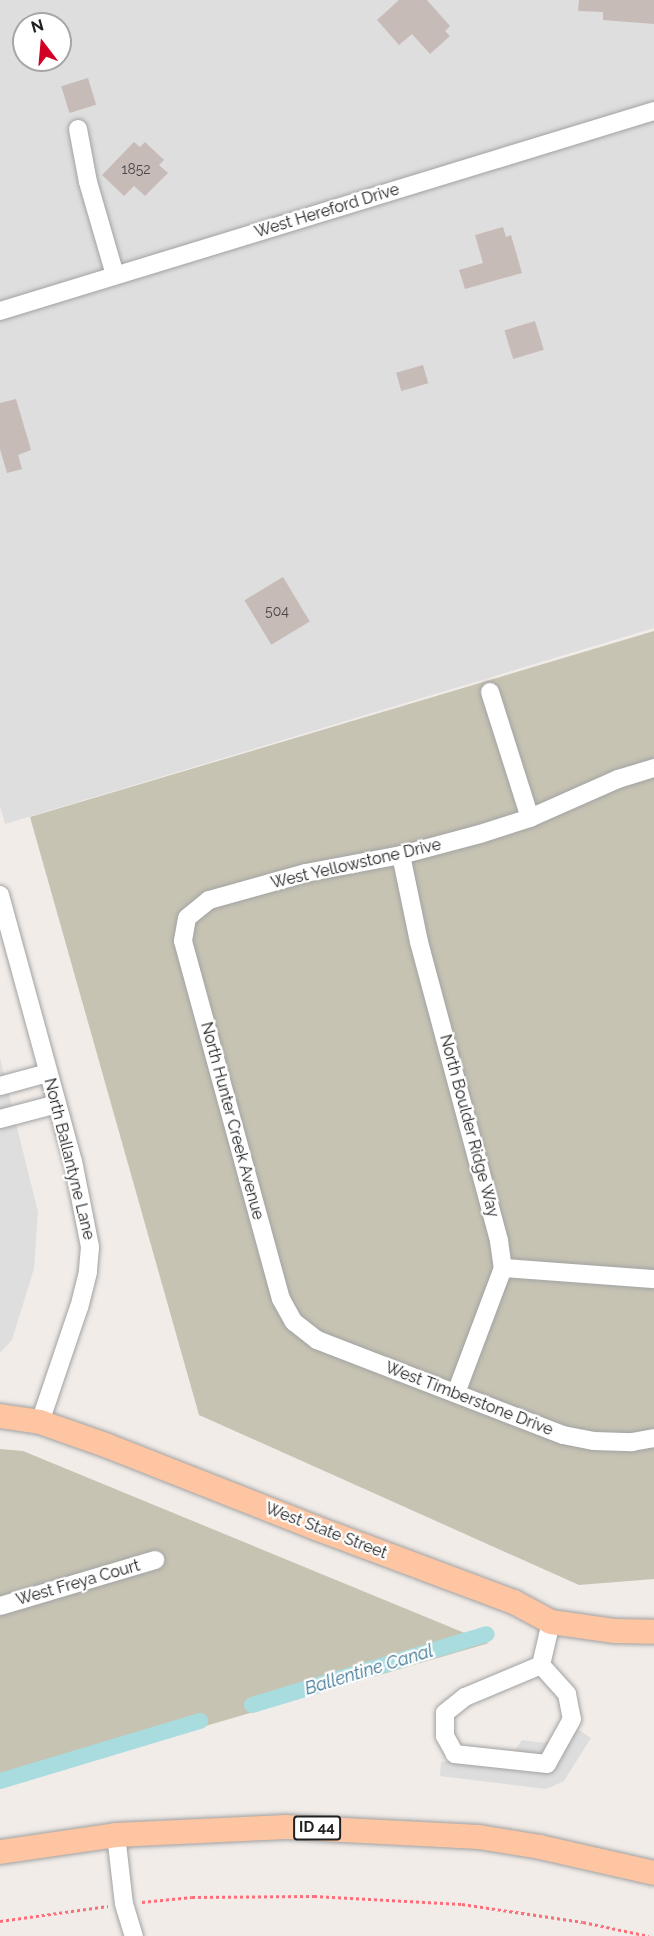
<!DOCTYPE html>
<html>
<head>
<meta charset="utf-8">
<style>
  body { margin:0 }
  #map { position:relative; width:654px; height:1936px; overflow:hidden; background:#f1ece8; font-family:Raleway,sans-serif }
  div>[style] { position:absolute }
  .residential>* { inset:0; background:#dfdede }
  .construction>* { inset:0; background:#c6c3b3 }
  .parking>* { inset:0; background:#ddd }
  .canal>* { height:16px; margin:-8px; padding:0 8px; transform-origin:8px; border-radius:8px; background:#a8dcdf }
  .building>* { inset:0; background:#c6bbb7; transform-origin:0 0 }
  .path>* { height:3px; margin-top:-1.5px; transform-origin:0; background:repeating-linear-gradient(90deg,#fc6e79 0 3px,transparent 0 6px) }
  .roads { filter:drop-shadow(0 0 2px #a2a2a2) drop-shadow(0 0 2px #a2a2a2) }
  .minor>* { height:18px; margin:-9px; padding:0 9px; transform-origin:9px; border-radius:9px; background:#fff }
  .major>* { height:24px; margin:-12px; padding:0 12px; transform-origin:12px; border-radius:12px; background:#fdc5a1 }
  span { translate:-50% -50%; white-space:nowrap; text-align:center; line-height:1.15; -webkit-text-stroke:4.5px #fff; paint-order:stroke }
  .number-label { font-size:14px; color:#4a4846 }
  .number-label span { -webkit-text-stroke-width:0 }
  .shield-label span { padding:2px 4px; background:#fff; border:2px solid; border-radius:4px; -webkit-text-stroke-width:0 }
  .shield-label { font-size:15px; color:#212121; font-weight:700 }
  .street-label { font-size:16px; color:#212121 }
  .water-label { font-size:18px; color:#3f7793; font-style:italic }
  .north { position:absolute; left:12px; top:12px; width:60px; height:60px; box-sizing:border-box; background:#fff; border:2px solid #a6a6a6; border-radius:50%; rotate:344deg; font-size:16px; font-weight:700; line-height:24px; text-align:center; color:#212121 }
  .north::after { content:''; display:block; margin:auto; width:21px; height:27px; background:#d20025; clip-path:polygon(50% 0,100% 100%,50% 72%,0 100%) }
</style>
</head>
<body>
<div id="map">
  <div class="residential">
    <i style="clip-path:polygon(evenodd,0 0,654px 0,654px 628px,5px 824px,0 806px,0 0,24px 24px,60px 24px,60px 60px,24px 60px,24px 24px)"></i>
    <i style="clip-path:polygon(0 1058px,38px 1212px,34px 1269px,12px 1340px,0 1353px)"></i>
  </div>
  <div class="construction">
    <i style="clip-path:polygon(654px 631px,654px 1579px,579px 1585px,199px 1415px,30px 817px)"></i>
    <i style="clip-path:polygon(0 1449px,23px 1451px,489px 1643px,0 1786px)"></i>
  </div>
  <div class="parking">
    <i style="clip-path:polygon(579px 1730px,591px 1738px,564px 1781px,546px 1789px,440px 1776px,441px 1762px,513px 1753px,522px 1740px,545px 1743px)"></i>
  </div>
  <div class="canal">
    <i style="left:252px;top:1705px;width:245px;rotate:-16.8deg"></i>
    <i style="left:0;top:1781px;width:209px;rotate:-16.7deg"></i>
  </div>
  <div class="building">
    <i style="clip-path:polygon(399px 0,427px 0,450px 26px,445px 31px,450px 36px,430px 54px,412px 34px,399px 45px,377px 20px)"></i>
    <i style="clip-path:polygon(579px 0,654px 0,654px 24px,603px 20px,603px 12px,578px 11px)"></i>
    <i style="left:88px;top:78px;width:28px;height:28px;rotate:73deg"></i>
    <i style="clip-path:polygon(134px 142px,140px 147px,145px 142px,164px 160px,159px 165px,168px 173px,145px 196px,134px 186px,124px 196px,102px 175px)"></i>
    <i style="clip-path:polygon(503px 227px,506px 237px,511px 235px,522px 273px,465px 289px,459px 270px,483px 263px,475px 235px)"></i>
    <i style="left:535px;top:321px;width:30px;height:32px;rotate:73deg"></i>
    <i style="left:423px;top:365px;width:19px;height:28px;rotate:74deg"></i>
    <i style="clip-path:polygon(16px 399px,31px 450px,18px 455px,22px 469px,7px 473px,0 449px,0 403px)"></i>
    <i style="left:283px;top:577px;width:52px;height:45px;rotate:59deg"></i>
  </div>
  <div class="path">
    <i style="left:142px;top:1902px;width:50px;rotate:-5.7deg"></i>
    <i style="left:192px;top:1897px;width:122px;rotate:-0.5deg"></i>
    <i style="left:314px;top:1896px;width:148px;rotate:3.1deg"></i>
    <i style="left:462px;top:1904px;width:122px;rotate:8.5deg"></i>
    <i style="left:583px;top:1922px;width:67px;rotate:12deg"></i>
    <i style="left:0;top:1921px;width:109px;rotate:-7.9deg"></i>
  </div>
  <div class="roads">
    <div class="minor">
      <i style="left:78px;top:129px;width:54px;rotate:79.3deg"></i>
      <i style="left:88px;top:182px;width:97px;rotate:73.8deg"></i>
      <i style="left:0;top:311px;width:684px;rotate:-17deg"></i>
      <i style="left:490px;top:692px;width:132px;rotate:72.4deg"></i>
      <i style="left:654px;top:768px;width:38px;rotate:163deg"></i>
      <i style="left:618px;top:779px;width:96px;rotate:156.1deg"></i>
      <i style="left:530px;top:818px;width:52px;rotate:162.3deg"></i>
      <i style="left:480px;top:834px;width:82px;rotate:165.1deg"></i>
      <i style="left:401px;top:855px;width:97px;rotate:169.3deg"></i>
      <i style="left:306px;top:873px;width:101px;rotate:164.4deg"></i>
      <i style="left:209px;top:900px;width:28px;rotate:141deg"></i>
      <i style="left:187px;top:918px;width:23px;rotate:100deg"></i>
      <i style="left:183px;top:941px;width:371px;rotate:74.7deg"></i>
      <i style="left:281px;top:1299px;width:26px;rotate:61deg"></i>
      <i style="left:294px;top:1322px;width:29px;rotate:38deg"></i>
      <i style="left:317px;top:1340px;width:264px;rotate:21.1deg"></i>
      <i style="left:563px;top:1435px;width:32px;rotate:11deg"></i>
      <i style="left:594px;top:1441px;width:38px;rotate:2deg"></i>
      <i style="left:632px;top:1442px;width:22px;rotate:-10deg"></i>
      <i style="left:401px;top:855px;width:89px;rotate:78.3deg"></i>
      <i style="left:419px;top:942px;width:310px;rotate:75deg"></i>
      <i style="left:499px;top:1241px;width:27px;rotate:82deg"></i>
      <i style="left:503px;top:1268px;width:134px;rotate:110.6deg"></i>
      <i style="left:0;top:895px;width:276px;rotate:74.7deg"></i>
      <i style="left:73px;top:1161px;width:88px;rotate:78.8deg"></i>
      <i style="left:90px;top:1247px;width:25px;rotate:95deg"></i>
      <i style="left:88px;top:1272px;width:36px;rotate:104deg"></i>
      <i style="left:79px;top:1307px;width:121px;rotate:108.7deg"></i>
      <i style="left:0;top:1086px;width:50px;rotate:-15.2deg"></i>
      <i style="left:0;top:1119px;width:59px;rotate:-14.7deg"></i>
      <i style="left:503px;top:1268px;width:151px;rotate:4.2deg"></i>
      <i style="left:0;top:1606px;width:162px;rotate:-16.5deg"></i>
      <i style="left:541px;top:1665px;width:39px;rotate:48deg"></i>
      <i style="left:567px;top:1694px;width:25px;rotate:79deg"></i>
      <i style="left:572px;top:1719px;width:51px;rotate:119.1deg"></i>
      <i style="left:547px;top:1764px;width:93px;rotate:-173.8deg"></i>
      <i style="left:455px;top:1754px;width:21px;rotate:-119deg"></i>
      <i style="left:445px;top:1736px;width:23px;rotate:-90deg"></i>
      <i style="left:445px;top:1713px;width:26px;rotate:-39deg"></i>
      <i style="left:465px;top:1697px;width:82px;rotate:-22.8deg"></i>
      <i style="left:541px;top:1665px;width:44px;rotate:-76.9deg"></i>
      <i style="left:116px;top:1835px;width:69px;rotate:83.4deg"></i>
      <i style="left:124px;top:1904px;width:34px;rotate:73deg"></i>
    </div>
    <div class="major">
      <i style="left:0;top:1416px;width:40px;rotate:8.5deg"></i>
      <i style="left:40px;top:1422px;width:72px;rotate:19.4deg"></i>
      <i style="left:108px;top:1446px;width:224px;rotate:21.5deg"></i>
      <i style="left:316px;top:1528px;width:211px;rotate:20.5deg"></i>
      <i style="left:514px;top:1602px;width:42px;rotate:28.4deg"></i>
      <i style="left:551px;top:1622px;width:65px;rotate:8deg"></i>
      <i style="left:615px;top:1631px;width:39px;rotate:1deg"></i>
      <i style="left:0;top:1852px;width:117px;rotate:-8.3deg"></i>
      <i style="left:116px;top:1835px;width:170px;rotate:-2.7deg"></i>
      <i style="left:286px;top:1827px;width:193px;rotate:3deg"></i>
      <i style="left:479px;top:1837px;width:62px;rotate:9.3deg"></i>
      <i style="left:540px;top:1847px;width:117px;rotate:12.8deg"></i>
    </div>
  </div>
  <div class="number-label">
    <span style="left:136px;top:169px">1852</span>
    <span style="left:277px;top:611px">504</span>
  </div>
  <div class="shield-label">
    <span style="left:317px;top:1828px">ID 44</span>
  </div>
  <div class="street-label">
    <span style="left:327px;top:211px;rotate:-17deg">West Hereford Drive</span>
    <span style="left:356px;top:864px;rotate:-13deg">West Yellowstone Drive</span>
    <span style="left:232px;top:1121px;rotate:75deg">North Hunter Creek Avenue</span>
    <span style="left:469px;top:1126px;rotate:75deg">North Boulder Ridge Way</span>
    <span style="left:69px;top:1159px;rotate:76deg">North Ballantyne Lane</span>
    <span style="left:469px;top:1399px;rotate:21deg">West Timberstone Drive</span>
    <span style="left:326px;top:1531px;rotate:21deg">West State Street</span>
    <span style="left:78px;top:1583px;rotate:-16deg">West Freya Court</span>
  </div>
  <div class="water-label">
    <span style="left:369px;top:1670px;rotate:-17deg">Ballentine Canal</span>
  </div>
  <div class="north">N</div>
</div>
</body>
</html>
